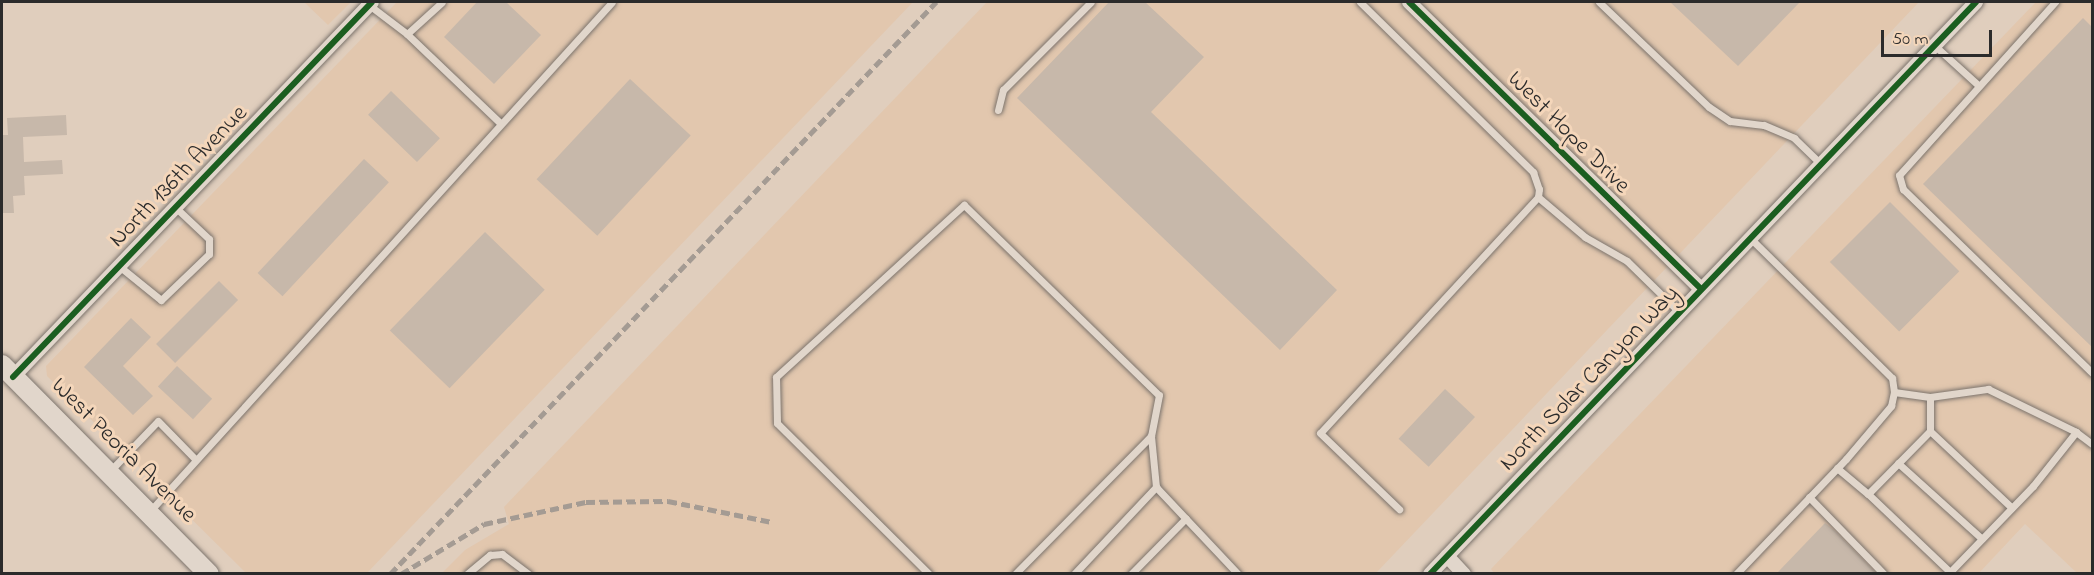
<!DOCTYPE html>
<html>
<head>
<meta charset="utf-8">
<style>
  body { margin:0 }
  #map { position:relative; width:2094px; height:575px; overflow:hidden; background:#e0cebd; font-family:"Indie Flower",sans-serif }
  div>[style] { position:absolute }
  .built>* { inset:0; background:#e2c7ae }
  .building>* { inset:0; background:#c7b8aa; transform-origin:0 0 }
  .roads { filter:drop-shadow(0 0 2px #7c746d) drop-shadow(0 0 2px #7c746d) }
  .service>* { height:7px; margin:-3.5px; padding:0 3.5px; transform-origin:3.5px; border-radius:3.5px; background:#e1d6cb }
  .minor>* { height:14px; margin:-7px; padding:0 7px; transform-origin:7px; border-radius:7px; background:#e1d6cb }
  .secondary>* { height:20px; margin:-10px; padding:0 10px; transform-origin:10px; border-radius:10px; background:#e1d6cb }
  .rail>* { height:4.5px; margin-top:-2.25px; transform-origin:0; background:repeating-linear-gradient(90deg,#a49b93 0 9px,transparent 0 13.5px) }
  .cycleway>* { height:6px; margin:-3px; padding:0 3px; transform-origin:3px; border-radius:3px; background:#1b5e20 }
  span { translate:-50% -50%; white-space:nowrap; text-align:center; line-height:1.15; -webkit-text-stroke:6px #f4d6ba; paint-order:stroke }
  .street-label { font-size:24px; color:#2b2b2b }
  .frame { position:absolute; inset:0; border:3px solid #2b2b2b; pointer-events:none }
  .scale { position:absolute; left:1881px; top:30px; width:111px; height:27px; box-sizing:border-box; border:3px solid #2b2b2b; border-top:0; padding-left:8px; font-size:18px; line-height:21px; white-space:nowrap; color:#2b2b2b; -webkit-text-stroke:4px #f4d6ba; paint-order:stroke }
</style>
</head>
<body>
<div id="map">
  <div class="built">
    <i style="clip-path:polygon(304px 2px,351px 2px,328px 25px)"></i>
    <i style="clip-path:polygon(397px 2px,913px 2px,367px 573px,246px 573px,47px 376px,46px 366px)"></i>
    <i style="clip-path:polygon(987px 2px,1919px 2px,1376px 573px,441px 574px,465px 550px,509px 524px,504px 507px)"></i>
    <i style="clip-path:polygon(2036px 2px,2092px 2px,2092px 573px,2077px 573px,2025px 524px,1979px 573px,1495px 574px,1491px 569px)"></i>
  </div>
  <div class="building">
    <i style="clip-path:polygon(477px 2px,506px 2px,541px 35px,494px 84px,444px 37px)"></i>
    <i style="clip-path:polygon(1109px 2px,1145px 2px,1204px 57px,1151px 112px,1337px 290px,1280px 350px,1017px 98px)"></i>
    <i style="clip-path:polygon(1670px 2px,1800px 2px,1738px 66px)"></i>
    <i style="clip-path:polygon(2083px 18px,2092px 27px,2092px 347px,1923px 184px)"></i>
    <i style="left:630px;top:79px;width:83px;height:137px;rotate:43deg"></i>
    <i style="left:391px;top:91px;width:68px;height:33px;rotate:44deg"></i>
    <i style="clip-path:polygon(66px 115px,67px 135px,23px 137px,24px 162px,62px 160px,63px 174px,24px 176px,25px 195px,13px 196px,14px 213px,2px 213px,2px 135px,8px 135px,7px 118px)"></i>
    <i style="left:364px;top:159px;width:34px;height:156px;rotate:43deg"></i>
    <i style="left:1890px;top:202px;width:98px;height:85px;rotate:45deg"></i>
    <i style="left:485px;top:232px;width:83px;height:137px;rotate:44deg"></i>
    <i style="left:219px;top:281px;width:27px;height:89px;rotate:45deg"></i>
    <i style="clip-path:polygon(131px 318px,151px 337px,123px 366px,153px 396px,133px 415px,84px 367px)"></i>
    <i style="left:177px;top:366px;width:48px;height:28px;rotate:43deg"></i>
    <i style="left:1445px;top:389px;width:41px;height:68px;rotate:43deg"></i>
    <i style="clip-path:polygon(1825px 523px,1835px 531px,1876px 573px,1777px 573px)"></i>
  </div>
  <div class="roads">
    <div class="service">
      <i style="left:1360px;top:2px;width:243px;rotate:44.5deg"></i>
      <i style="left:1533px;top:172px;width:18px;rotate:71deg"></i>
      <i style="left:1539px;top:189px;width:8px;rotate:97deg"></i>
      <i style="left:1538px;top:197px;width:321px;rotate:132.7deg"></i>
      <i style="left:1320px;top:433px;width:110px;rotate:43.9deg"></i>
      <i style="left:1599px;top:2px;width:152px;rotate:43.7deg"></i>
      <i style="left:1709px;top:107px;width:25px;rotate:34deg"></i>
      <i style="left:1730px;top:121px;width:34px;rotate:7deg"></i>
      <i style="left:1764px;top:125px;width:33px;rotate:23deg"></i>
      <i style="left:1794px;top:138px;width:37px;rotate:44deg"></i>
      <i style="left:2055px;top:2px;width:233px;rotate:132deg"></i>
      <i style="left:1899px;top:175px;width:15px;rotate:74deg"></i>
      <i style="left:1903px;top:189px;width:264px;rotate:44.2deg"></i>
      <i style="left:369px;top:5px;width:48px;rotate:37.3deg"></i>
      <i style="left:407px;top:34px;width:47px;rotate:-42.4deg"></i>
      <i style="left:407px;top:34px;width:129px;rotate:43.7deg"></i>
      <i style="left:1934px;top:45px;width:59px;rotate:42.3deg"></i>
      <i style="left:998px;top:110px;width:21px;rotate:-76deg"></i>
      <i style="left:1003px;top:90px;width:124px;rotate:-45deg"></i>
      <i style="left:1538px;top:197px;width:62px;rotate:40.4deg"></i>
      <i style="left:1585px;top:237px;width:48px;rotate:29.7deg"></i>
      <i style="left:1627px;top:261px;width:73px;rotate:44.4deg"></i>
      <i style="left:119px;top:266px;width:54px;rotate:39deg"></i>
      <i style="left:161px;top:300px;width:66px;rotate:-43.8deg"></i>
      <i style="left:209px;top:254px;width:15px;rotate:-90deg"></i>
      <i style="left:209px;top:239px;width:47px;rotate:-136.7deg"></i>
      <i style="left:1894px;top:392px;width:36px;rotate:8deg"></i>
      <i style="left:1930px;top:431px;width:112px;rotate:43.2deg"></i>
      <i style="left:2076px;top:432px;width:69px;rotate:128.5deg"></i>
      <i style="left:2033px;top:486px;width:120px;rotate:134deg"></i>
      <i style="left:1950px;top:572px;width:113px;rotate:-136.4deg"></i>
      <i style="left:1868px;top:494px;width:88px;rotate:-45.5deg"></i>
      <i style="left:1930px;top:431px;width:34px;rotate:-90deg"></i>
      <i style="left:1930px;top:397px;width:59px;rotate:-7.9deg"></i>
      <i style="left:1988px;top:389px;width:98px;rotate:26deg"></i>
      <i style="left:2076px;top:432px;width:20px;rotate:37deg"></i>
      <i style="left:1151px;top:436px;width:51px;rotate:84.4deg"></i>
      <i style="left:1898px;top:463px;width:113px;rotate:42.1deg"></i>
      <i style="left:1837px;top:468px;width:40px;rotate:40deg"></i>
      <i style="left:110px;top:471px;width:69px;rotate:-46.2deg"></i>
      <i style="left:158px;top:421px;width:54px;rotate:45.7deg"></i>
      <i style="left:1809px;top:497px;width:107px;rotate:45.8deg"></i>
      <i style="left:150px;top:511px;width:687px;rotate:-47.77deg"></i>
      <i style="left:467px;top:574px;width:30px;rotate:-40deg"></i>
      <i style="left:490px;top:555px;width:12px;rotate:-5deg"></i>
      <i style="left:502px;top:554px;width:34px;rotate:37deg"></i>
      <i style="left:929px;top:574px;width:214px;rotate:-135.2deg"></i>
      <i style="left:777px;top:423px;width:46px;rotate:-91.2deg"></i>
      <i style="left:776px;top:377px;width:255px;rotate:-42.5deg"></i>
      <i style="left:964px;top:205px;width:272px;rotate:44.3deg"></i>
      <i style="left:1159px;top:395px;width:42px;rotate:101deg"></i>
      <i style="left:1151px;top:436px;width:194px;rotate:134.6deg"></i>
      <i style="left:1074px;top:574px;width:120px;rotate:-46.7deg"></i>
      <i style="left:1156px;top:487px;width:120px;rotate:46.7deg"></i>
      <i style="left:1131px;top:574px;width:78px;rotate:-45.5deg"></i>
      <i style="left:1736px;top:574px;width:159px;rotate:-46.3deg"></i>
      <i style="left:1846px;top:459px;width:70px;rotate:-49.7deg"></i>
      <i style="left:1891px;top:406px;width:14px;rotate:-78deg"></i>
      <i style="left:1894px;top:392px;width:14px;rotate:-98deg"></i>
      <i style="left:1892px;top:378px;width:199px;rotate:-135.4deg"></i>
    </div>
    <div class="minor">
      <i style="left:1409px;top:2px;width:409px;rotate:44.5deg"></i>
      <i style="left:13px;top:377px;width:519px;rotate:-46.25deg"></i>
      <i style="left:1447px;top:556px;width:25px;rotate:47deg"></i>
      <i style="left:1430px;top:574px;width:791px;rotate:-46.33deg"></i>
    </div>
    <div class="secondary">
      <i style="left:2px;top:365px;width:294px;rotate:45.3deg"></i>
    </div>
  </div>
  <div class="rail">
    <i style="left:390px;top:574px;width:791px;rotate:-46.33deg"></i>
    <i style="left:401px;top:574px;width:97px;rotate:-31.1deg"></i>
    <i style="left:484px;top:524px;width:104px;rotate:-12.2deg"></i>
    <i style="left:586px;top:502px;width:82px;rotate:-0.7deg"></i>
    <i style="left:668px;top:501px;width:106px;rotate:11.4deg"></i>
  </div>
  <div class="cycleway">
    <i style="left:1409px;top:2px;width:409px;rotate:44.5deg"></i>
    <i style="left:13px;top:377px;width:519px;rotate:-46.25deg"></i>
    <i style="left:1430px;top:574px;width:791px;rotate:-46.33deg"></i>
  </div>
  <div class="street-label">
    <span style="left:1568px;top:133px;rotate:45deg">West Hope Drive</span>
    <span style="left:179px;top:177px;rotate:-46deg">North 136th Avenue</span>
    <span style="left:1590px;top:379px;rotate:-46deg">North Solar Canyon Way</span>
    <span style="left:123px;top:451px;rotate:45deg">West Peoria Avenue</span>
  </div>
  <div class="frame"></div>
  <div class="scale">50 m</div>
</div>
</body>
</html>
